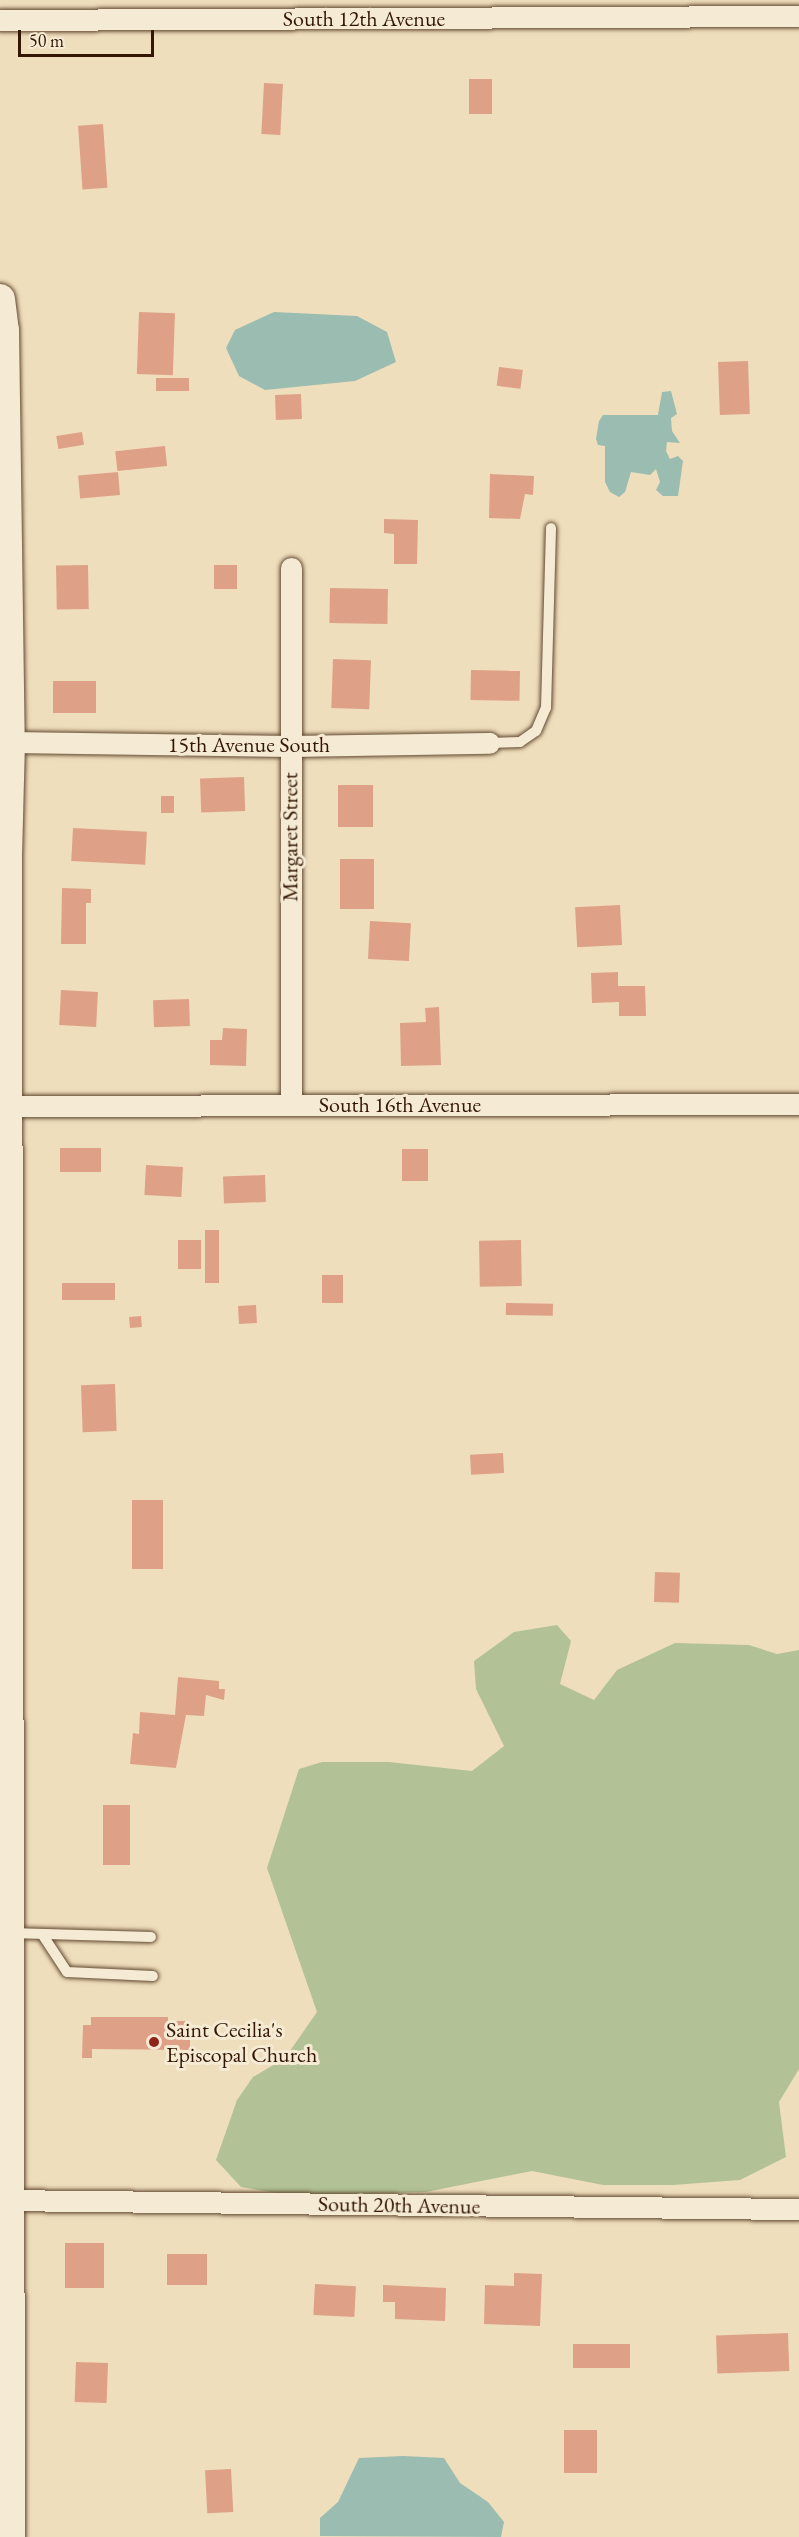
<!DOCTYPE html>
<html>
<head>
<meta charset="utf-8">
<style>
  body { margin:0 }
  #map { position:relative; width:799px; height:2537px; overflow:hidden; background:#efdebc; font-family:"EB Garamond",serif }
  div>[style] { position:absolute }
  .green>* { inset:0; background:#b2c296 }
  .water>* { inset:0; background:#9abcb1 }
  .building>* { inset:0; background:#dea187; transform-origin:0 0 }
  .roads { filter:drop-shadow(0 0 2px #624931) drop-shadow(0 0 2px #624931) }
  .lane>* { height:10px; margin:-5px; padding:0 5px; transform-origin:5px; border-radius:5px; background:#f5ead3 }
  .street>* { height:21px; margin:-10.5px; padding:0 10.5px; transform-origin:10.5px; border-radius:10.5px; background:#f5ead3 }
  .secondary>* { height:30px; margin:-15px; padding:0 15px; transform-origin:15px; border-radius:15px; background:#f5ead3 }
  .dots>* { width:16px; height:16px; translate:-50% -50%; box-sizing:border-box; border:3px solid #f5ead3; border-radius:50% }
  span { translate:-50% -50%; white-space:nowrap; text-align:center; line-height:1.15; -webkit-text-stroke:6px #f5ead3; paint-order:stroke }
  .street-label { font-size:22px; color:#331703 }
  .poi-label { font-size:22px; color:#331703 }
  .left { translate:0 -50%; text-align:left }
  .scale { position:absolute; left:18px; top:30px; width:136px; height:27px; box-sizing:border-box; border:3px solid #331703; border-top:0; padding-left:8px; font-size:18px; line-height:21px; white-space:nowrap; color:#331703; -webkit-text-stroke:4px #f5ead3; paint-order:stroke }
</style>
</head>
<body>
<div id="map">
  <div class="green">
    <i style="clip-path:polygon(557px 1625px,571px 1641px,560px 1684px,594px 1700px,617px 1670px,675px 1643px,749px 1645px,777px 1654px,799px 1650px,799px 2069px,779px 2102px,786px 2157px,740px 2180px,673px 2185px,603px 2185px,532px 2171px,426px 2192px,294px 2196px,241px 2187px,216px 2160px,237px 2100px,253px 2077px,285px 2058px,317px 2012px,267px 1868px,299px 1769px,322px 1762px,389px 1762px,472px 1771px,504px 1746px,476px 1689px,474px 1661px,514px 1632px)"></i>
  </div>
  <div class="water">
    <i style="clip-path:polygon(274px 312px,357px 316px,387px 332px,396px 362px,355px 381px,265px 390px,239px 376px,226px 348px,235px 330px)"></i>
    <i style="clip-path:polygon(671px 391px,677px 414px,671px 418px,672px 431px,680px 443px,667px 442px,666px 451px,670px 459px,678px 456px,683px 461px,678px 496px,663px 496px,656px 490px,660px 482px,656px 469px,650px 475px,631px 472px,625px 492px,619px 497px,610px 492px,605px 482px,605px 446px,598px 445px,596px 439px,599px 421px,603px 415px,658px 415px,662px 392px)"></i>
    <i style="clip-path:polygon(403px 2456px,444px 2458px,460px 2483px,488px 2502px,504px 2522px,501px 2537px,320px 2536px,320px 2518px,338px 2502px,359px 2458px)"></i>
  </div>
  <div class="building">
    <i style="left:469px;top:79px;width:23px;height:35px"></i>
    <i style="left:264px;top:83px;width:19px;height:51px;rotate:3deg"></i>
    <i style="left:103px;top:124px;width:64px;height:25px;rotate:86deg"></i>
    <i style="left:139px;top:312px;width:36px;height:62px;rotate:2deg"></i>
    <i style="left:748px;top:361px;width:53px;height:30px;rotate:88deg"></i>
    <i style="left:499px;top:367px;width:24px;height:19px;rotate:7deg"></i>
    <i style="left:156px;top:378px;width:33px;height:13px"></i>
    <i style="left:301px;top:394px;width:25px;height:26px;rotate:88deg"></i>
    <i style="left:82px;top:432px;width:13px;height:26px;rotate:81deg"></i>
    <i style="left:165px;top:446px;width:20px;height:50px;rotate:84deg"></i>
    <i style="left:118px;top:472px;width:23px;height:40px;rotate:85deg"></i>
    <i style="clip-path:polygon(490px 474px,534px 476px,533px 495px,525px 494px,520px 519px,489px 518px)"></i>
    <i style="clip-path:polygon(384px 519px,418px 520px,417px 564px,394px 564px,394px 534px,384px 533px)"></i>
    <i style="left:88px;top:565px;width:44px;height:32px;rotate:89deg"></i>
    <i style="left:214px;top:565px;width:23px;height:24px"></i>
    <i style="left:330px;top:588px;width:58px;height:35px;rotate:1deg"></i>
    <i style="left:333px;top:659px;width:38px;height:49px;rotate:2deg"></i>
    <i style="left:471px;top:670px;width:49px;height:30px;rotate:1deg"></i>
    <i style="left:53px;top:681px;width:43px;height:32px"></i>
    <i style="left:244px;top:777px;width:34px;height:44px;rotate:88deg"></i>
    <i style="left:373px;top:785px;width:42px;height:35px;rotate:90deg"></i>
    <i style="left:161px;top:796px;width:13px;height:17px"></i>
    <i style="left:73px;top:828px;width:74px;height:33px;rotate:3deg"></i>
    <i style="left:340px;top:859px;width:34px;height:50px"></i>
    <i style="clip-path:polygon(62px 888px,91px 889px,91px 903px,86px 903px,86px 944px,61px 944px)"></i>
    <i style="left:620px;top:905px;width:40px;height:45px;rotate:87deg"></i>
    <i style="left:370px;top:921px;width:41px;height:38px;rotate:3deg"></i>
    <i style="clip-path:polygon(618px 972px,618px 986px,645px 986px,646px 1016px,619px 1016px,619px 1002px,592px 1003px,591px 973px)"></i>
    <i style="left:61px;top:990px;width:37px;height:35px;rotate:3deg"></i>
    <i style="left:189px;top:999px;width:27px;height:36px;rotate:88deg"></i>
    <i style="clip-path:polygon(439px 1007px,441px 1065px,401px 1066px,400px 1023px,426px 1022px,425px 1008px)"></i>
    <i style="clip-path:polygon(223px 1028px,247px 1029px,246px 1066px,210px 1065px,210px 1040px,222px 1040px)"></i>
    <i style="left:60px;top:1148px;width:41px;height:24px"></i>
    <i style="left:402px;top:1149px;width:26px;height:32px"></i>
    <i style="left:146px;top:1165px;width:37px;height:30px;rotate:3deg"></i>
    <i style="left:265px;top:1175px;width:27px;height:42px;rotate:88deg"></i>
    <i style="left:205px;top:1230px;width:14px;height:53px"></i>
    <i style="left:178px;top:1240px;width:23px;height:29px"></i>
    <i style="left:521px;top:1240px;width:46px;height:42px;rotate:89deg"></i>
    <i style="left:322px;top:1275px;width:21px;height:28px"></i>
    <i style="left:62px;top:1283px;width:53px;height:17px"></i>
    <i style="left:506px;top:1303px;width:47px;height:12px;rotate:1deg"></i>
    <i style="left:256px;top:1305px;width:18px;height:18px;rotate:87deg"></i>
    <i style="left:141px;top:1316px;width:11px;height:12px;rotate:85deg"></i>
    <i style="left:115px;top:1384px;width:47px;height:34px;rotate:88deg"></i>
    <i style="left:503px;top:1453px;width:20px;height:33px;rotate:87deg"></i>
    <i style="left:132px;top:1500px;width:31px;height:69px"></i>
    <i style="left:655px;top:1572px;width:25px;height:30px;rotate:2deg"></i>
    <i style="clip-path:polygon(178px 1677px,219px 1681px,219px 1689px,225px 1689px,224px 1700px,206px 1695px,204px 1716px,186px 1715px,176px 1768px,130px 1764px,133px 1733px,139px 1734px,140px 1712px,175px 1715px)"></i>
    <i style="left:103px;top:1805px;width:27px;height:60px"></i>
    <i style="clip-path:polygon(91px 2017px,168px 2017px,168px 2021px,185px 2021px,185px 2031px,190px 2032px,190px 2050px,92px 2049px,92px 2058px,82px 2058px,83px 2025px,91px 2025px)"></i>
    <i style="left:104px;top:2243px;width:45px;height:39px;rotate:90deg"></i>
    <i style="left:167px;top:2254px;width:40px;height:31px"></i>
    <i style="clip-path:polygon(514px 2273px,542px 2274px,540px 2326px,484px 2324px,485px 2285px,514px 2286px)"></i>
    <i style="left:315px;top:2284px;width:41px;height:31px;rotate:3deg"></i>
    <i style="clip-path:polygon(383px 2285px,446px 2288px,445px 2321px,395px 2319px,395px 2302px,383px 2302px)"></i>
    <i style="left:788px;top:2333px;width:38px;height:72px;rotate:88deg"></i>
    <i style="left:573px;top:2344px;width:57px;height:24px"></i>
    <i style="left:76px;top:2362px;width:32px;height:40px;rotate:2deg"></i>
    <i style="left:564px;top:2430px;width:33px;height:43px"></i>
    <i style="left:231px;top:2469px;width:43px;height:26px;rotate:87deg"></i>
  </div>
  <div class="roads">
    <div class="lane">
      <i style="left:489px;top:743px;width:31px;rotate:-2deg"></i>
      <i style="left:520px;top:742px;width:19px;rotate:-35deg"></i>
      <i style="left:536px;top:731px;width:25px;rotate:-67deg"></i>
      <i style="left:546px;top:708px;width:180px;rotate:-88.4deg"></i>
      <i style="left:10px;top:1933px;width:141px;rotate:1.6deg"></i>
      <i style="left:42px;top:1934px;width:45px;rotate:56.7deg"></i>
      <i style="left:67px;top:1972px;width:86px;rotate:2.7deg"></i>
    </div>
    <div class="street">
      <i style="left:0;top:20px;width:799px;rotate:-0.29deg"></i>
      <i style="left:10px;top:742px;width:280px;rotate:0.8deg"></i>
      <i style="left:290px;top:746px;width:199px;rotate:-0.9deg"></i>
      <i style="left:291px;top:1105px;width:537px;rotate:-90deg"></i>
      <i style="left:0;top:1106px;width:799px;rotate:-0.14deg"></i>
      <i style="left:0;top:2200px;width:799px;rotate:0.65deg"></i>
    </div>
    <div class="secondary">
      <i style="left:0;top:299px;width:31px;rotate:83deg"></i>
      <i style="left:4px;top:330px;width:412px;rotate:89.2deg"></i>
      <i style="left:10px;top:742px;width:113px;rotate:91.5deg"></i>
      <i style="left:7px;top:855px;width:1682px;rotate:89.9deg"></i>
    </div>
  </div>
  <div class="dots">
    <i style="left:154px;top:2042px;background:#8f2418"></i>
  </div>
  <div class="street-label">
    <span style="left:364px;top:19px">South 12th Avenue</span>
    <span style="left:249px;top:745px">15th Avenue South</span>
    <span style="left:290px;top:837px;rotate:-90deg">Margaret Street</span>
    <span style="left:400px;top:1105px">South 16th Avenue</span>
    <span style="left:399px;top:2205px;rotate:1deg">South 20th Avenue</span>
  </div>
  <div class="poi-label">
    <span class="left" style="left:166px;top:2042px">Saint Cecilia's<br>Episcopal Church</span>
  </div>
  <div class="scale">50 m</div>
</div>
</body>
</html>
